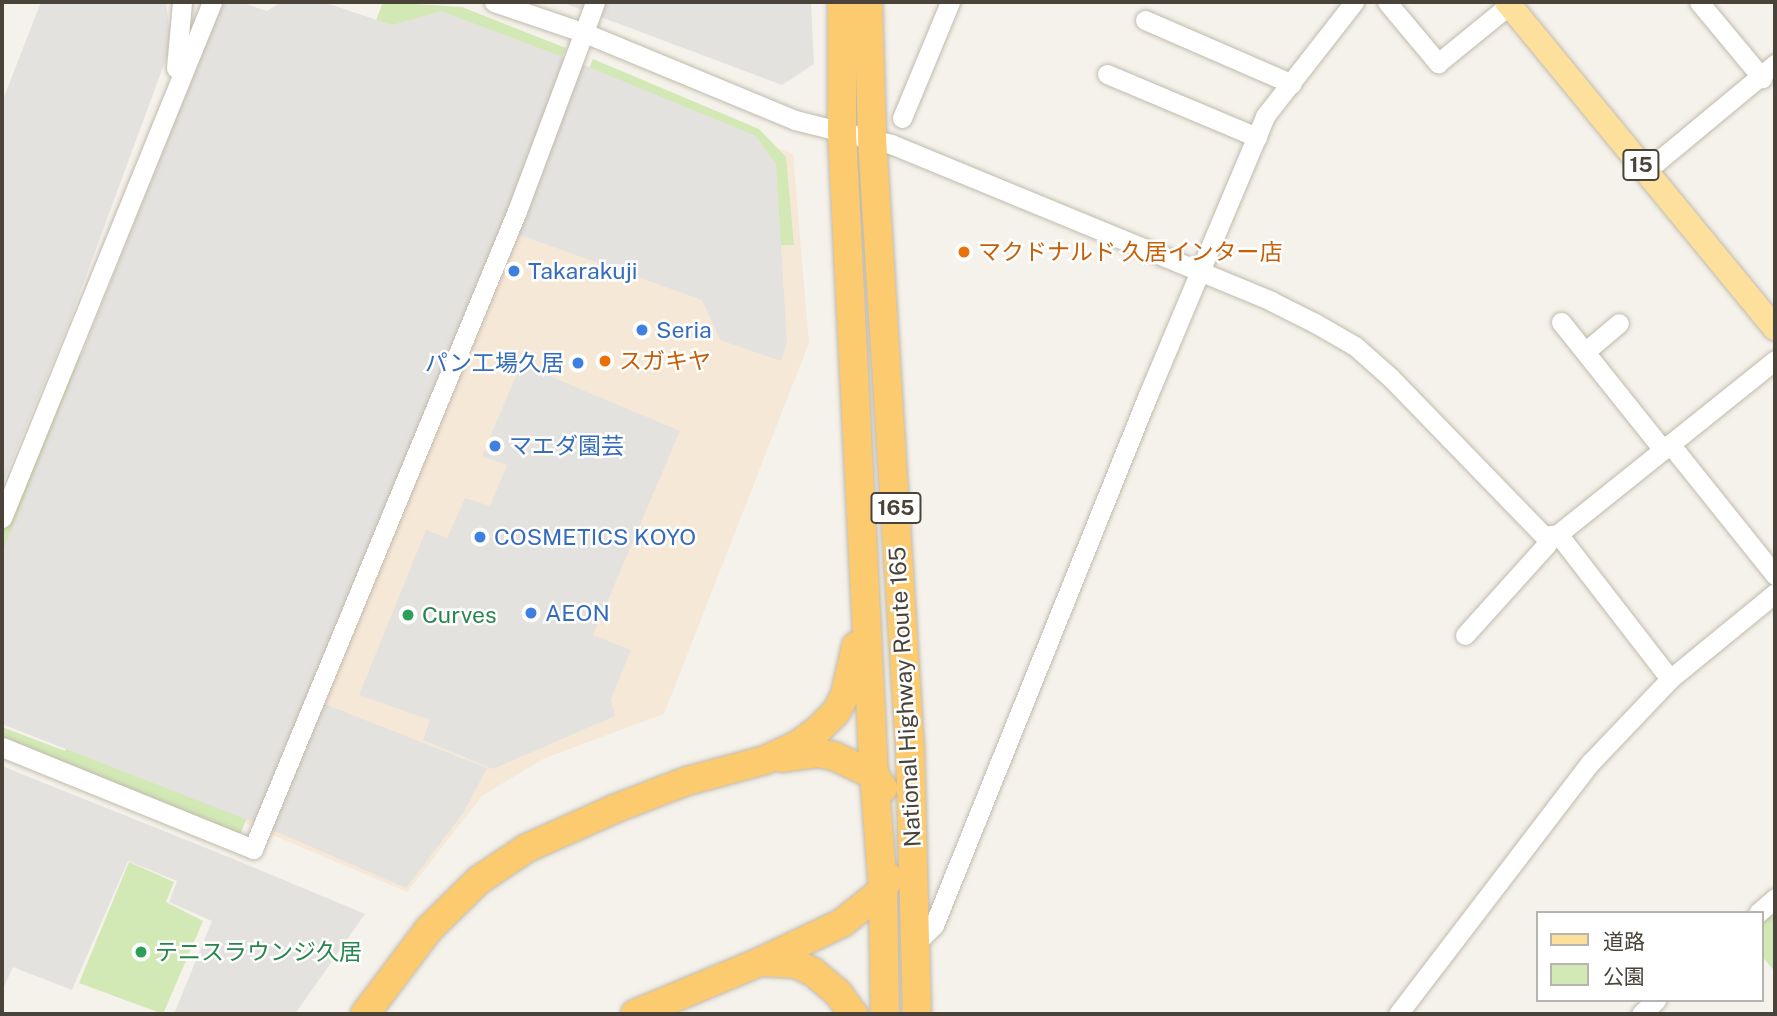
<!DOCTYPE html>
<html>
<head>
<meta charset="utf-8">
<style>
  body { margin:0 }
  #map { position:relative; width:1777px; height:1016px; overflow:hidden; background:#f5f2eb; font-family:"Public Sans","Noto Sans JP",sans-serif }
  div>[style] { position:absolute }
  .commercial>* { inset:0; background:#f6e8d7 }
  .green>* { inset:0; background:#d2e8b5 }
  .parking>* { inset:0; background:#e4e2df }
  .roads { filter:drop-shadow(0 0 2px #c1baad) drop-shadow(0 0 2px #c1baad) }
  .minor>* { height:19px; margin:-9.5px; padding:0 9.5px; transform-origin:9.5px; border-radius:9.5px; background:#fff }
  .major>* { height:24px; margin:-12px; padding:0 12px; transform-origin:12px; border-radius:12px; background:#fde09c }
  .highway>* { height:28px; margin:-14px; padding:0 14px; transform-origin:14px; border-radius:14px; background:#fcca6f }
  .dots>* { width:19px; height:19px; translate:-50% -50%; box-sizing:border-box; border:4px solid #fff; border-radius:50% }
  span { translate:-50% -50%; white-space:nowrap; text-align:center; line-height:1.15; -webkit-text-stroke:5px #fff; paint-order:stroke }
  .shield-label span { padding:2px 5px; background:#fff; border:2px solid; border-radius:5px; -webkit-text-stroke-width:0 }
  .shield-label { font-size:21px; color:#4a4339; font-weight:700 }
  .food-label { font-size:23px; color:#c56008 }
  .left { translate:0 -50%; text-align:left }
  .shop-label { font-size:23px; color:#366cbe }
  .right { translate:-100% -50%; text-align:right }
  .leisure-label { font-size:23px; color:#27864d }
  .street-label { font-size:23px; color:#4a4339 }
  .frame { position:absolute; inset:0; border:4px solid #4a4339; pointer-events:none }
  .legend { position:absolute; left:1536px; top:911px; width:228px; height:91px; box-sizing:border-box; background:#fff; border:2px solid #b7b4b0; margin:0; padding:9px 12px; list-style:none; font-size:21px; color:#4a4339 }
  .legend li { display:flex; align-items:center; gap:14px; height:35px }
  .legend b { width:35px; border:2px solid #b7b4b0 }
</style>
</head>
<body>
<div id="map">
  <div class="commercial">
    <i style="clip-path:polygon(431px 11px,793px 154px,809px 343px,664px 714px,545px 758px,482px 796px,407px 892px,2px 720px,2px 565px)"></i>
  </div>
  <div class="green">
    <i style="clip-path:polygon(383px 2px,462px 7px,566px 48px,501px 196px,350px 90px)"></i>
    <i style="clip-path:polygon(593px 59px,759px 129px,786px 157px,794px 245px,771px 245px,535px 193px)"></i>
    <i style="clip-path:polygon(73px 353px,84px 358px,2px 573px,2px 529px)"></i>
    <i style="clip-path:polygon(118px 630px,253px 803px,239px 837px,2px 743px,2px 727px,65px 751px)"></i>
    <i style="clip-path:polygon(129px 862px,174px 882px,166px 902px,203px 921px,163px 1014px,79px 983px)"></i>
    <i style="clip-path:polygon(1775px 907px,1775px 972px,1761px 955px,1761px 918px)"></i>
  </div>
  <div class="parking">
    <i style="clip-path:polygon(41px 2px,166px 2px,169px 27px,179px 2px,187px 2px,68px 325px,2px 485px,2px 102px)"></i>
    <i style="clip-path:polygon(223px 2px,240px 2px,267px 11px,281px 2px,323px 2px,392px 25px,441px 11px,574px 61px,756px 136px,776px 164px,787px 343px,781px 361px,720px 340px,702px 300px,517px 234px,322px 703px,487px 768px,464px 812px,406px 888px,263px 826px,2px 724px,2px 553px)"></i>
    <i style="clip-path:polygon(561px 2px,811px 2px,814px 64px,782px 85px)"></i>
    <i style="clip-path:polygon(521px 364px,680px 431px,593px 635px,631px 650px,611px 699px,615px 716px,493px 769px,423px 740px,430px 720px,359px 695px,426px 530px,447px 538px,465px 498px,490px 506px,507px 465px,482px 456px)"></i>
    <i style="clip-path:polygon(2px 766px,231px 858px,365px 914px,295px 1014px,174px 1014px,212px 921px,169px 902px,177px 881px,128px 861px,72px 990px,13px 967px,2px 991px)"></i>
  </div>
  <div class="roads">
    <div class="minor">
      <i style="left:494px;top:2px;width:96px;rotate:18.8deg"></i>
      <i style="left:585px;top:33px;width:227px;rotate:22.5deg"></i>
      <i style="left:795px;top:120px;width:99px;rotate:14deg"></i>
      <i style="left:891px;top:144px;width:411px;rotate:22.4deg"></i>
      <i style="left:1271px;top:301px;width:49px;rotate:26.6deg"></i>
      <i style="left:1315px;top:323px;width:46px;rotate:29.9deg"></i>
      <i style="left:1355px;top:346px;width:48px;rotate:41.6deg"></i>
      <i style="left:1391px;top:378px;width:220px;rotate:45.9deg"></i>
      <i style="left:1544px;top:536px;width:14px;rotate:-8deg"></i>
      <i style="left:1558px;top:534px;width:278px;rotate:-38.7deg"></i>
      <i style="left:1387px;top:2px;width:80px;rotate:50.1deg"></i>
      <i style="left:1438px;top:63px;width:92px;rotate:-39.2deg"></i>
      <i style="left:1699px;top:2px;width:99px;rotate:50.3deg"></i>
      <i style="left:1145px;top:20px;width:160px;rotate:23.5deg"></i>
      <i style="left:176px;top:68px;width:66px;rotate:-84.8deg"></i>
      <i style="left:1107px;top:74px;width:163px;rotate:22.8deg"></i>
      <i style="left:902px;top:118px;width:126px;rotate:-67.5deg"></i>
      <i style="left:1646px;top:171px;width:168px;rotate:-39.7deg"></i>
      <i style="left:1561px;top:322px;width:164px;rotate:51.4deg"></i>
      <i style="left:1586px;top:351px;width:43px;rotate:-40.3deg"></i>
      <i style="left:1670px;top:444px;width:168px;rotate:51.3deg"></i>
      <i style="left:2px;top:518px;width:557px;rotate:-67.85deg"></i>
      <i style="left:1558px;top:534px;width:183px;rotate:52.3deg"></i>
      <i style="left:1465px;top:635px;width:122px;rotate:-48deg"></i>
      <i style="left:1547px;top:544px;width:9px;rotate:-69deg"></i>
      <i style="left:2px;top:747px;width:271px;rotate:22.1deg"></i>
      <i style="left:253px;top:849px;width:690px;rotate:-67.52deg"></i>
      <i style="left:517px;top:211px;width:223px;rotate:-69.5deg"></i>
      <i style="left:1758px;top:913px;width:23px;rotate:-41deg"></i>
      <i style="left:914px;top:945px;width:28px;rotate:-45deg"></i>
      <i style="left:934px;top:925px;width:572px;rotate:-68.01deg"></i>
      <i style="left:1148px;top:395px;width:303px;rotate:-67.2deg"></i>
      <i style="left:1265px;top:116px;width:145px;rotate:-52deg"></i>
      <i style="left:1398px;top:1014px;width:317px;rotate:-52.6deg"></i>
      <i style="left:1591px;top:762px;width:115px;rotate:-46.4deg"></i>
      <i style="left:1670px;top:679px;width:136px;rotate:-39.3deg"></i>
      <i style="left:1641px;top:1014px;width:21px;rotate:-43deg"></i>
    </div>
    <div class="major">
      <i style="left:1507px;top:2px;width:422px;rotate:50.6deg"></i>
    </div>
    <div class="highway">
      <i style="left:842px;top:2px;width:130px;rotate:90deg"></i>
      <i style="left:842px;top:132px;width:644px;rotate:87.15deg"></i>
      <i style="left:874px;top:775px;width:115px;rotate:85.5deg"></i>
      <i style="left:883px;top:890px;width:124px;rotate:89.1deg"></i>
      <i style="left:868px;top:2px;width:137px;rotate:88.3deg"></i>
      <i style="left:872px;top:139px;width:611px;rotate:86.44deg"></i>
      <i style="left:910px;top:749px;width:265px;rotate:88.5deg"></i>
      <i style="left:782px;top:758px;width:35px;rotate:-8deg"></i>
      <i style="left:817px;top:753px;width:17px;rotate:10deg"></i>
      <i style="left:834px;top:756px;width:44px;rotate:25.4deg"></i>
      <i style="left:874px;top:775px;width:16px;rotate:55deg"></i>
      <i style="left:760px;top:962px;width:36px;rotate:3deg"></i>
      <i style="left:796px;top:964px;width:19px;rotate:25deg"></i>
      <i style="left:813px;top:972px;width:33px;rotate:40deg"></i>
      <i style="left:838px;top:993px;width:26px;rotate:54deg"></i>
      <i style="left:365px;top:1014px;width:106px;rotate:-53deg"></i>
      <i style="left:429px;top:929px;width:70px;rotate:-44.4deg"></i>
      <i style="left:479px;top:880px;width:58px;rotate:-33.7deg"></i>
      <i style="left:527px;top:848px;width:95px;rotate:-24.1deg"></i>
      <i style="left:614px;top:809px;width:78px;rotate:-21deg"></i>
      <i style="left:687px;top:781px;width:81px;rotate:-15.1deg"></i>
      <i style="left:765px;top:760px;width:38px;rotate:-25deg"></i>
      <i style="left:799px;top:744px;width:26px;rotate:-37deg"></i>
      <i style="left:820px;top:728px;width:23px;rotate:-45deg"></i>
      <i style="left:836px;top:712px;width:19px;rotate:-62deg"></i>
      <i style="left:845px;top:695px;width:50px;rotate:-77.3deg"></i>
      <i style="left:635px;top:1014px;width:135px;rotate:-22.6deg"></i>
      <i style="left:760px;top:962px;width:91px;rotate:-25.4deg"></i>
      <i style="left:842px;top:923px;width:53px;rotate:-38.8deg"></i>
      <i style="left:883px;top:890px;width:14px;rotate:-65deg"></i>
    </div>
  </div>
  <div class="dots">
    <i style="left:964px;top:252px;background:#e8710a"></i>
    <i style="left:514px;top:271px;background:#3f7fe0"></i>
    <i style="left:642px;top:330px;background:#3f7fe0"></i>
    <i style="left:605px;top:361px;background:#e8710a"></i>
    <i style="left:578px;top:363px;background:#3f7fe0"></i>
    <i style="left:495px;top:446px;background:#3f7fe0"></i>
    <i style="left:480px;top:537px;background:#3f7fe0"></i>
    <i style="left:531px;top:613px;background:#3f7fe0"></i>
    <i style="left:408px;top:615px;background:#2e9e5b"></i>
    <i style="left:141px;top:952px;background:#2e9e5b"></i>
  </div>
  <div class="shield-label">
    <span style="left:1641px;top:165px">15</span>
    <span style="left:896px;top:508px">165</span>
  </div>
  <div class="food-label">
    <span class="left" style="left:978px;top:252px">マクドナルド 久居インター店</span>
    <span class="left" style="left:619px;top:361px">スガキヤ</span>
  </div>
  <div class="shop-label">
    <span class="left" style="left:528px;top:271px">Takarakuji</span>
    <span class="left" style="left:656px;top:330px">Seria</span>
    <span class="right" style="left:564px;top:363px">パン工場久居</span>
    <span class="left" style="left:509px;top:446px">マエダ園芸</span>
    <span class="left" style="left:494px;top:537px">COSMETICS KOYO</span>
    <span class="left" style="left:545px;top:613px">AEON</span>
  </div>
  <div class="leisure-label">
    <span class="left" style="left:422px;top:615px">Curves</span>
    <span class="left" style="left:155px;top:952px">テニスラウンジ久居</span>
  </div>
  <div class="street-label">
    <span style="left:905px;top:697px;rotate:-93deg">National Highway Route 165</span>
  </div>
  <div class="frame"></div>
  <ul class="legend">
  <li><b style="height:9px;background:#fde09c"></b>道路</li>
  <li><b style="height:19px;background:#d2e8b5"></b>公園</li>
  </ul>
</div>
</body>
</html>
